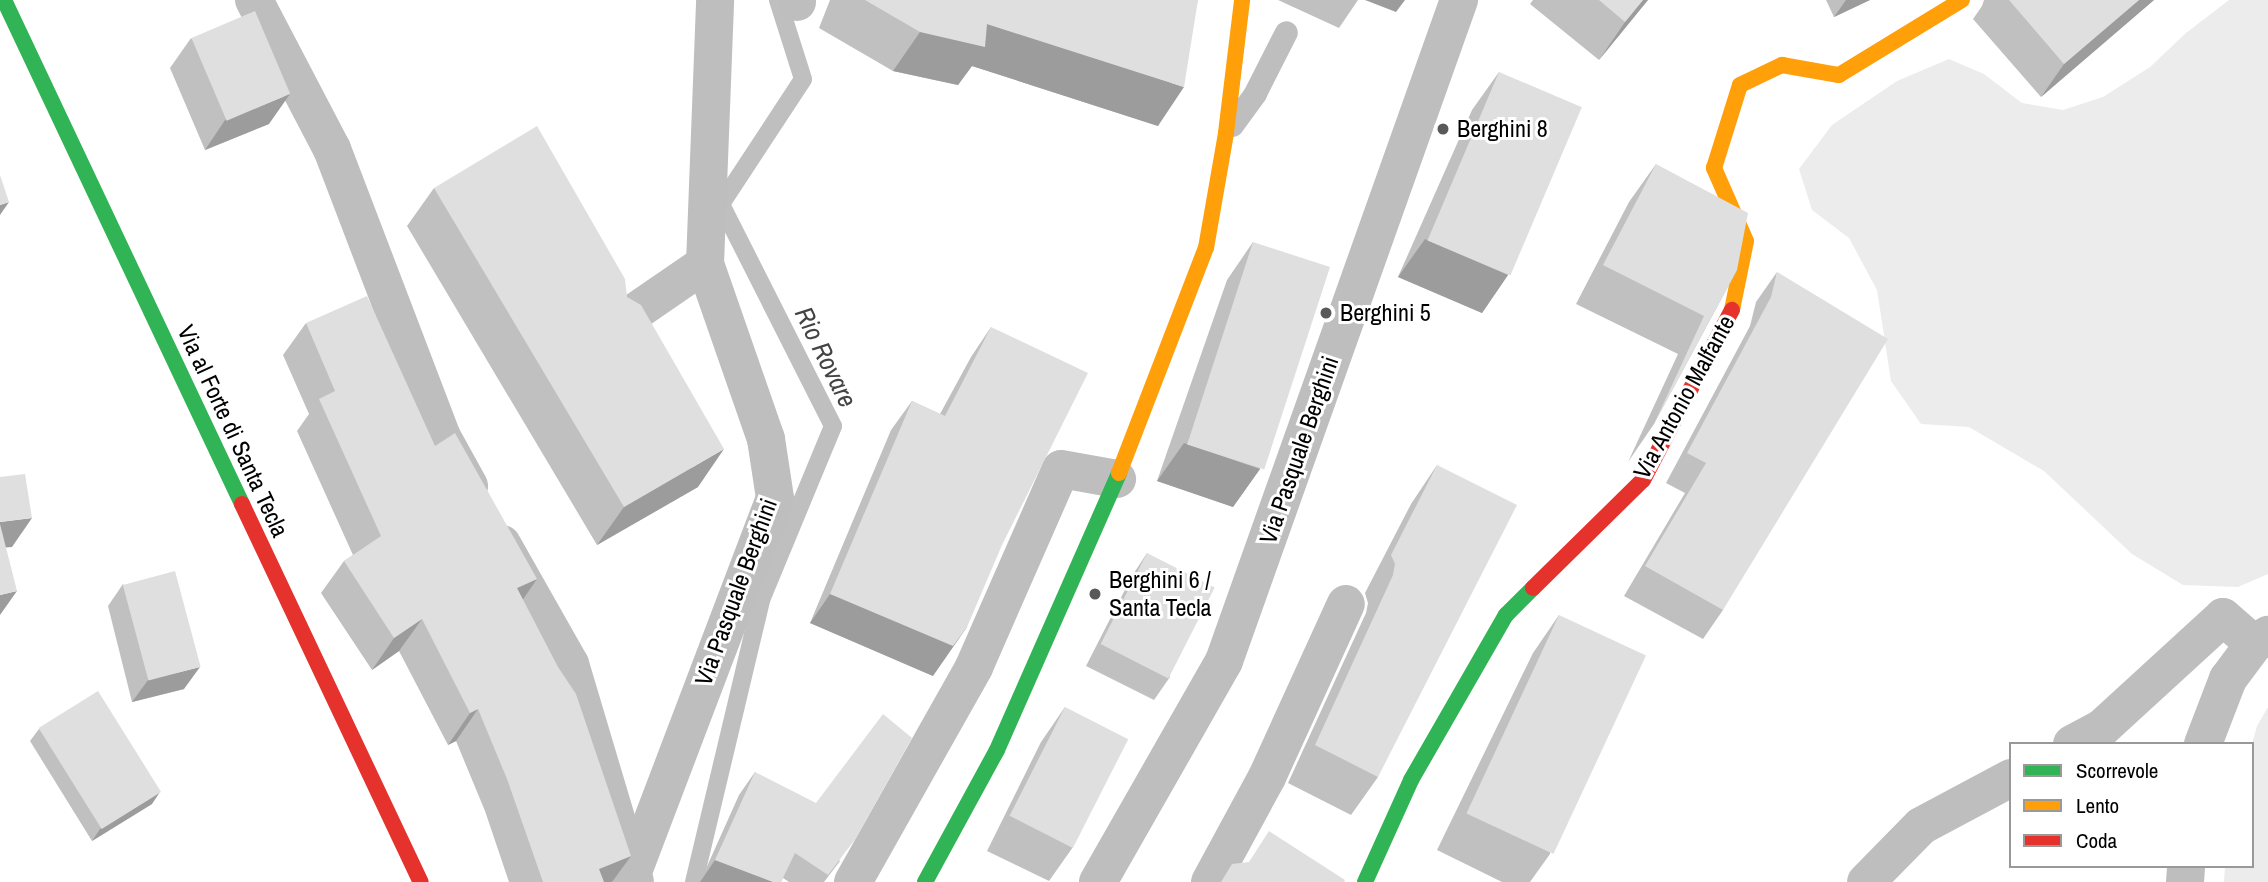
<!DOCTYPE html>
<html>
<head>
<meta charset="utf-8">
<style>
  body { margin:0 }
  #map { position:relative; width:2268px; height:882px; overflow:hidden; background:#fff; font-family:"Archivo Narrow",sans-serif }
  div>[style] { position:absolute }
  .green>* { inset:0; background:#ececec }
  .stream>* { height:18px; margin:-9px; padding:0 9px; transform-origin:9px; border-radius:9px; background:#bfbfbf }
  .lane>* { height:23px; margin:-11.5px; padding:0 11.5px; transform-origin:11.5px; border-radius:11.5px; background:#bebebe }
  .street>* { height:38px; margin:-19px; padding:0 19px; transform-origin:19px; border-radius:19px; background:#bebebe }
  .fast>* { height:16px; margin:-8px; padding:0 8px; transform-origin:8px; border-radius:8px; background:#30b455 }
  .slow>* { height:16px; margin:-8px; padding:0 8px; transform-origin:8px; border-radius:8px; background:#ff9f0a }
  .jam>* { height:16px; margin:-8px; padding:0 8px; transform-origin:8px; border-radius:8px; background:#e5322d }
  .wall>* { inset:0; background:#c0c0c0 }
  .shaded-wall>* { inset:0; background:#9c9c9c }
  .building>* { inset:0; background:#dfdfdf; transform-origin:0 0 }
  .dots>* { width:19px; height:19px; translate:-50% -50%; box-sizing:border-box; border:4px solid #fff; border-radius:50% }
  span { translate:-50% -50%; white-space:nowrap; text-align:center; line-height:1.15; -webkit-text-stroke:6px #fff; paint-order:stroke }
  .poi-label { font-size:24px; color:#000 }
  .left { translate:0 -50%; text-align:left }
  .street-label { font-size:24px; color:#000 }
  .water-label { font-size:26px; color:#444; font-style:italic }
  .legend { position:absolute; left:2009px; top:742px; width:245px; height:126px; box-sizing:border-box; background:#fff; border:2px solid #999; margin:0; padding:9px 12px; list-style:none; font-size:21px; color:#000 }
  .legend li { display:flex; align-items:center; gap:14px; height:35px }
  .legend b { width:35px; border:2px solid #999 }
</style>
</head>
<body>
<div id="map">
  <div class="green">
    <i style="clip-path:polygon(2229px 0,2268px 0,2268px 574px,2238px 587px,2183px 585px,2132px 554px,2044px 471px,1969px 427px,1921px 424px,1891px 381px,1877px 290px,1849px 238px,1812px 210px,1799px 169px,1832px 125px,1897px 81px,1949px 59px,1984px 74px,2022px 103px,2063px 110px,2103px 97px,2150px 67px,2186px 33px)"></i>
    <i style="clip-path:polygon(2268px 707px,2268px 882px,2224px 882px,2225px 866px,2252px 866px,2252px 744px,2257px 726px)"></i>
  </div>
  <div class="stream">
    <i style="left:694px;top:882px;width:290px;rotate:-76.6deg"></i>
    <i style="left:761px;top:600px;width:188px;rotate:-67.5deg"></i>
    <i style="left:833px;top:426px;width:249px;rotate:-116.8deg"></i>
    <i style="left:721px;top:204px;width:149px;rotate:-56.7deg"></i>
    <i style="left:803px;top:79px;width:83px;rotate:-107.6deg"></i>
  </div>
  <div class="lane">
    <i style="left:1232px;top:125px;width:39px;rotate:-54deg"></i>
    <i style="left:1255px;top:93px;width:68px;rotate:-63.1deg"></i>
  </div>
  <div class="street">
    <i style="left:254px;top:0;width:168px;rotate:62.4deg"></i>
    <i style="left:332px;top:149px;width:308px;rotate:69.1deg"></i>
    <i style="left:442px;top:437px;width:56px;rotate:61.1deg"></i>
    <i style="left:797px;top:0;width:2px;rotate:90deg"></i>
    <i style="left:619px;top:323px;width:104px;rotate:-34.5deg"></i>
    <i style="left:502px;top:544px;width:138px;rotate:60.5deg"></i>
    <i style="left:570px;top:664px;width:227px;rotate:73.4deg"></i>
    <i style="left:2072px;top:744px;width:34px;rotate:-28deg"></i>
    <i style="left:2102px;top:728px;width:164px;rotate:-42.5deg"></i>
    <i style="left:2223px;top:617px;width:41px;rotate:41.1deg"></i>
    <i style="left:2203px;top:744px;width:70px;rotate:-69deg"></i>
    <i style="left:2228px;top:679px;width:44px;rotate:-53.4deg"></i>
    <i style="left:2254px;top:644px;width:17px;rotate:-33deg"></i>
    <i style="left:631px;top:877px;width:405px;rotate:-69.2deg"></i>
    <i style="left:775px;top:498px;width:60px;rotate:-98.7deg"></i>
    <i style="left:766px;top:439px;width:185px;rotate:-109.2deg"></i>
    <i style="left:705px;top:264px;width:264px;rotate:-87.8deg"></i>
    <i style="left:853px;top:882px;width:247px;rotate:-60.6deg"></i>
    <i style="left:974px;top:667px;width:216px;rotate:-66.3deg"></i>
    <i style="left:1061px;top:469px;width:57px;rotate:10.1deg"></i>
    <i style="left:1098px;top:882px;width:254px;rotate:-60.3deg"></i>
    <i style="left:1224px;top:661px;width:702px;rotate:-70.43deg"></i>
    <i style="left:1210px;top:882px;width:119px;rotate:-61.5deg"></i>
    <i style="left:1267px;top:777px;width:190px;rotate:-65.5deg"></i>
    <i style="left:1866px;top:882px;width:78px;rotate:-45.5deg"></i>
    <i style="left:1921px;top:826px;width:102px;rotate:-28.1deg"></i>
    <i style="left:2185px;top:882px;width:16px;rotate:-86deg"></i>
  </div>
  <div class="fast">
    <i style="left:4px;top:0;width:557px;rotate:64.72deg"></i>
    <i style="left:925px;top:882px;width:150px;rotate:-61.4deg"></i>
    <i style="left:997px;top:750px;width:303px;rotate:-66.2deg"></i>
    <i style="left:1365px;top:882px;width:112px;rotate:-65.7deg"></i>
    <i style="left:1411px;top:780px;width:190px;rotate:-60.1deg"></i>
    <i style="left:1506px;top:615px;width:38px;rotate:-45deg"></i>
  </div>
  <div class="slow">
    <i style="left:1732px;top:310px;width:70px;rotate:-78.5deg"></i>
    <i style="left:1746px;top:241px;width:80px;rotate:-113.7deg"></i>
    <i style="left:1714px;top:168px;width:87px;rotate:-72.6deg"></i>
    <i style="left:1740px;top:85px;width:47px;rotate:-25.5deg"></i>
    <i style="left:1782px;top:65px;width:58px;rotate:10deg"></i>
    <i style="left:1839px;top:75px;width:144px;rotate:-31.4deg"></i>
    <i style="left:1119px;top:473px;width:241px;rotate:-68.9deg"></i>
    <i style="left:1206px;top:248px;width:117px;rotate:-80.1deg"></i>
    <i style="left:1226px;top:133px;width:134px;rotate:-83.1deg"></i>
  </div>
  <div class="jam">
    <i style="left:242px;top:504px;width:418px;rotate:64.7deg"></i>
    <i style="left:1533px;top:588px;width:154px;rotate:-44.5deg"></i>
    <i style="left:1643px;top:480px;width:192px;rotate:-62.4deg"></i>
  </div>
  <div class="wall">
    <i style="clip-path:polygon(830px 0,1198px 0,1158px 126px,972px 66px,958px 85px,893px 71px,819px 28px)"></i>
    <i style="clip-path:polygon(1278px 0,1358px 0,1339px 28px)"></i>
    <i style="clip-path:polygon(1533px 0,1648px 0,1599px 60px,1530px 4px)"></i>
    <i style="clip-path:polygon(1826px 0,1870px 0,1834px 17px)"></i>
    <i style="clip-path:polygon(1984px 0,2154px 0,2041px 97px,1973px 19px,1982px 6px)"></i>
    <i style="clip-path:polygon(191px 38px,269px 124px,205px 150px,170px 68px)"></i>
    <i style="clip-path:polygon(1499px 72px,1508px 275px,1482px 313px,1398px 277px,1472px 110px)"></i>
    <i style="clip-path:polygon(1656px 164px,1737px 270px,1654px 424px,1628px 462px,1678px 354px,1576px 304px,1629px 202px)"></i>
    <i style="clip-path:polygon(434px 188px,627px 297px,698px 487px,597px 545px,407px 226px)"></i>
    <i style="clip-path:polygon(1253px 242px,1260px 469px,1233px 507px,1157px 481px,1227px 280px)"></i>
    <i style="clip-path:polygon(1777px 272px,1723px 610px,1703px 639px,1624px 596px,1685px 493px,1666px 483px,1750px 326px,1756px 302px)"></i>
    <i style="clip-path:polygon(306px 323px,435px 446px,537px 579px,523px 599px,631px 856px,612px 882px,509px 882px,485px 811px,456px 741px,448px 745px,399px 651px,372px 670px,321px 593px,344px 561px,353px 555px,297px 431px,309px 414px,283px 355px)"></i>
    <i style="clip-path:polygon(991px 327px,933px 676px,810px 623px,891px 430px,912px 401px,940px 414px,971px 357px)"></i>
    <i style="clip-path:polygon(1437px 465px,1378px 777px,1351px 815px,1288px 783px,1366px 613px,1368px 603px,1365px 593px,1411px 504px)"></i>
    <i style="clip-path:polygon(1147px 553px,1170px 677px,1154px 700px,1086px 666px,1132px 576px)"></i>
    <i style="clip-path:polygon(123px 584px,184px 689px,132px 702px,108px 606px)"></i>
    <i style="clip-path:polygon(1559px 615px,1550px 854px,1530px 882px,1502px 882px,1437px 850px,1533px 653px)"></i>
    <i style="clip-path:polygon(1065px 707px,1073px 847px,1049px 881px,987px 851px,1041px 742px)"></i>
    <i style="clip-path:polygon(39px 729px,152px 804px,92px 841px,30px 741px)"></i>
    <i style="clip-path:polygon(755px 772px,840px 861px,824px 882px,789px 882px,783px 878px,781px 882px,700px 882px,739px 795px)"></i>
  </div>
  <div class="shaded-wall">
    <i style="clip-path:polygon(1365px 0,1405px 0,1396px 12px)"></i>
    <i style="clip-path:polygon(1643px 0,1648px 0,1599px 60px,1625px 22px)"></i>
    <i style="clip-path:polygon(1846px 0,1870px 0,1834px 17px)"></i>
    <i style="clip-path:polygon(2139px 0,2154px 0,2041px 97px,2064px 64px)"></i>
    <i style="clip-path:polygon(987px 24px,1184px 87px,1158px 126px,972px 66px,958px 85px,893px 71px,920px 32px)"></i>
    <i style="clip-path:polygon(290px 94px,269px 124px,205px 150px,225px 120px)"></i>
    <i style="clip-path:polygon(9px 202px,0 215px,0 205px)"></i>
    <i style="clip-path:polygon(1425px 239px,1508px 275px,1482px 313px,1398px 277px)"></i>
    <i style="clip-path:polygon(1184px 443px,1260px 469px,1233px 507px,1157px 481px)"></i>
    <i style="clip-path:polygon(724px 449px,698px 487px,597px 545px,624px 507px)"></i>
    <i style="clip-path:polygon(32px 518px,12px 547px,0 548px,0 522px)"></i>
    <i style="clip-path:polygon(537px 579px,515px 611px,517px 588px)"></i>
    <i style="clip-path:polygon(17px 591px,0 615px,0 595px)"></i>
    <i style="clip-path:polygon(830px 594px,967px 627px,933px 676px,810px 623px)"></i>
    <i style="clip-path:polygon(422px 619px,399px 651px,372px 670px,394px 638px)"></i>
    <i style="clip-path:polygon(200px 667px,184px 689px,132px 702px,148px 680px)"></i>
    <i style="clip-path:polygon(478px 709px,456px 741px,448px 745px,470px 713px)"></i>
    <i style="clip-path:polygon(160px 792px,152px 804px,92px 841px,100px 829px)"></i>
    <i style="clip-path:polygon(631px 856px,612px 882px,590px 882px,599px 869px)"></i>
    <i style="clip-path:polygon(715px 860px,773px 882px,700px 882px)"></i>
  </div>
  <div class="building">
    <i style="clip-path:polygon(865px 0,1198px 0,1184px 87px,987px 24px,985px 47px,920px 32px)"></i>
    <i style="clip-path:polygon(1599px 0,1643px 0,1625px 22px)"></i>
    <i style="clip-path:polygon(2009px 0,2139px 0,2064px 64px)"></i>
    <i style="left:255px;top:11px;width:90px;height:69px;rotate:67deg"></i>
    <i style="left:1499px;top:72px;width:90px;height:183px;rotate:23deg"></i>
    <i style="clip-path:polygon(537px 126px,625px 279px,627px 297px,641px 305px,724px 449px,624px 507px,434px 188px)"></i>
    <i style="clip-path:polygon(1656px 164px,1748px 213px,1737px 270px,1654px 424px,1704px 316px,1603px 265px)"></i>
    <i style="clip-path:polygon(0 175px,9px 202px,0 205px)"></i>
    <i style="left:1253px;top:242px;width:81px;height:213px;rotate:18deg"></i>
    <i style="clip-path:polygon(1777px 272px,1888px 339px,1723px 610px,1645px 566px,1706px 463px,1687px 453px,1771px 297px)"></i>
    <i style="clip-path:polygon(367px 296px,435px 446px,455px 433px,537px 579px,517px 588px,558px 667px,576px 694px,631px 856px,599px 869px,604px 882px,543px 882px,507px 779px,478px 709px,470px 713px,422px 619px,394px 638px,344px 561px,381px 536px,319px 399px,335px 391px,306px 323px)"></i>
    <i style="clip-path:polygon(991px 327px,1088px 373px,1002px 545px,967px 627px,953px 646px,830px 594px,912px 401px,945px 416px)"></i>
    <i style="clip-path:polygon(1437px 465px,1517px 505px,1378px 777px,1315px 745px,1393px 575px,1395px 564px,1391px 555px)"></i>
    <i style="clip-path:polygon(25px 474px,32px 518px,0 522px,0 477px)"></i>
    <i style="clip-path:polygon(0 524px,17px 591px,0 595px)"></i>
    <i style="left:1147px;top:553px;width:76px;height:102px;rotate:27deg"></i>
    <i style="left:175px;top:571px;width:99px;height:54px;rotate:75deg"></i>
    <i style="left:1559px;top:615px;width:96px;height:219px;rotate:25deg"></i>
    <i style="left:98px;top:691px;width:119px;height:70px;rotate:58deg"></i>
    <i style="left:1065px;top:707px;width:71px;height:122px;rotate:27deg"></i>
    <i style="clip-path:polygon(883px 714px,912px 738px,856px 838px,828px 875px,795px 853px,781px 882px,773px 882px,715px 860px,755px 772px,816px 803px)"></i>
    <i style="clip-path:polygon(1269px 831px,1345px 880px,1344px 882px,1221px 882px,1232px 864px,1249px 862px)"></i>
  </div>
  <div class="dots">
    <i style="left:1443px;top:129px;background:#595959"></i>
    <i style="left:1326px;top:313px;background:#595959"></i>
    <i style="left:1095px;top:594px;background:#595959"></i>
  </div>
  <div class="poi-label">
    <span class="left" style="left:1457px;top:129px">Berghini 8</span>
    <span class="left" style="left:1340px;top:313px">Berghini 5</span>
    <span class="left" style="left:1109px;top:594px">Berghini 6 /<br>Santa Tecla</span>
  </div>
  <div class="street-label">
    <span style="left:1684px;top:397px;rotate:-61deg">Via Antonio Malfante</span>
    <span style="left:233px;top:431px;rotate:65deg">Via al Forte di Santa Tecla</span>
    <span style="left:1299px;top:450px;rotate:-71deg">Via Pasquale Berghini</span>
    <span style="left:736px;top:592px;rotate:-70deg">Via Pasquale Berghini</span>
  </div>
  <div class="water-label">
    <span style="left:826px;top:357px;rotate:64deg">Rio Rovare</span>
  </div>
  <ul class="legend">
  <li><b style="height:9px;background:#30b455"></b>Scorrevole</li>
  <li><b style="height:9px;background:#ff9f0a"></b>Lento</li>
  <li><b style="height:9px;background:#e5322d"></b>Coda</li>
  </ul>
</div>
</body>
</html>
